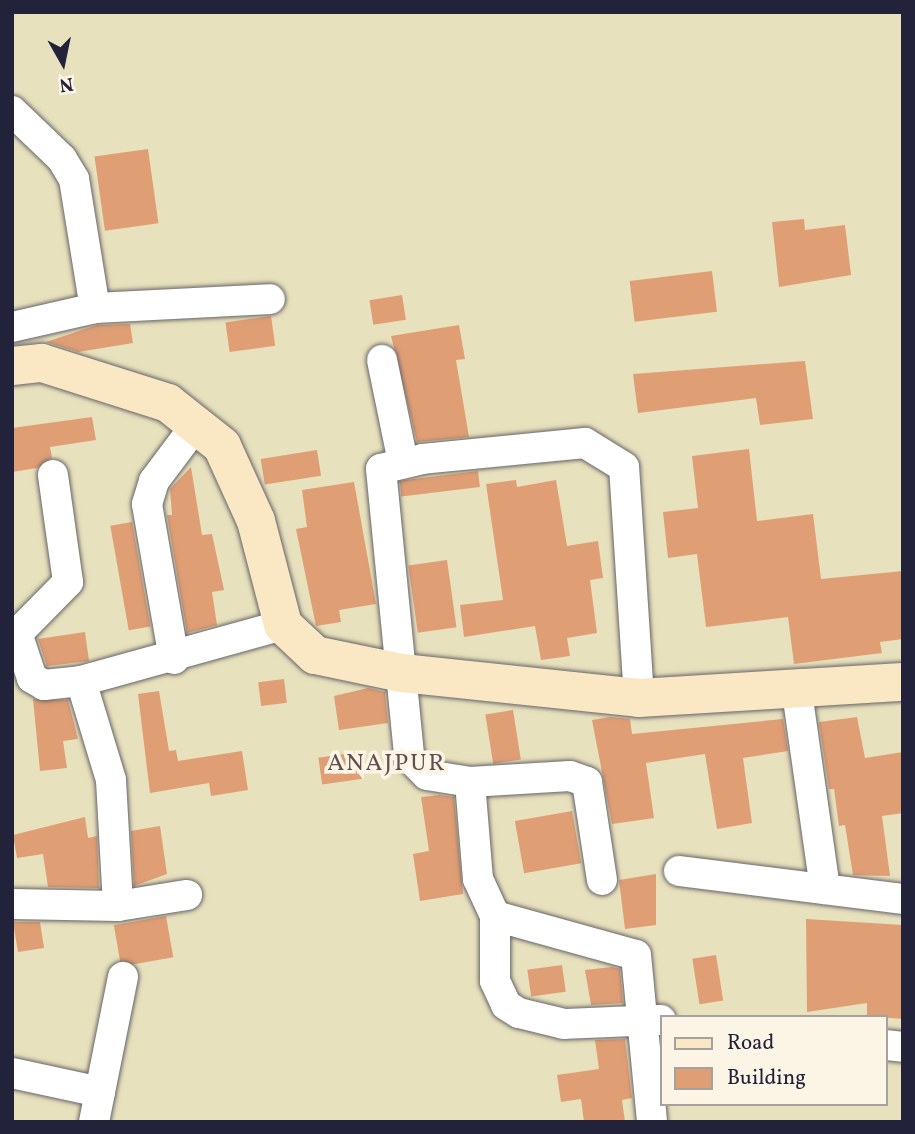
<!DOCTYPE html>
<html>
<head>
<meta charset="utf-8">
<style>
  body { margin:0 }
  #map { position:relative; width:915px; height:1134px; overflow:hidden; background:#e8e1bd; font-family:Vollkorn,serif }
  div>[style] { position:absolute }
  .building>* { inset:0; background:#e09e75; transform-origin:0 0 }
  .roads { filter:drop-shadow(0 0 2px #676568) drop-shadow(0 0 2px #676568) }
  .minor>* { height:30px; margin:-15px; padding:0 15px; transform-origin:15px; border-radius:15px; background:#fff }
  .secondary>* { height:38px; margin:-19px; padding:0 19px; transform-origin:19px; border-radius:19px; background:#fae7c3 }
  span { translate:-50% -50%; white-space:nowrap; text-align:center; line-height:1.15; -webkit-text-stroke:7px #fcf5e5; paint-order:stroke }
  .quarter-label { font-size:24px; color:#644d4f; letter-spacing:2px }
  .frame { position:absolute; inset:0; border:14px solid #22223b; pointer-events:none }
  .legend { position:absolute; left:660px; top:1015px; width:228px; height:91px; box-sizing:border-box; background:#fcf5e5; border:2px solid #a5a1a1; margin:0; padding:9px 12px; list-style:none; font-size:21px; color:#22223b }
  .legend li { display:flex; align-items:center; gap:14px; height:35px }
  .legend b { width:35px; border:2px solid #a5a1a1 }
  .north { position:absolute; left:28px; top:28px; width:70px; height:70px; -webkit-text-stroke:5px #fcf5e5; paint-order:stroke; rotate:171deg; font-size:19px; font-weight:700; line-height:28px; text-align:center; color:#22223b }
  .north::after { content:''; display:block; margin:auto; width:24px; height:32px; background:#22223b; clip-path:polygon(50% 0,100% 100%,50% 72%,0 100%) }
</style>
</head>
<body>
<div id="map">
  <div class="building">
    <i style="left:148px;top:149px;width:75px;height:54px;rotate:82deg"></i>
    <i style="clip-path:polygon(804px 219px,805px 230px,845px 225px,851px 275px,779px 287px,772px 222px)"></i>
    <i style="left:712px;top:271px;width:41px;height:83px;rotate:83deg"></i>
    <i style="left:402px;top:295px;width:25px;height:33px;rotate:81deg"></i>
    <i style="left:271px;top:316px;width:30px;height:46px;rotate:82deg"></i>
    <i style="clip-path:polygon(130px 324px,133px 343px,78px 352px,46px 342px,97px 325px)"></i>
    <i style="clip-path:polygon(459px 325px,465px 359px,456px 360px,469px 437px,417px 442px,391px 336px)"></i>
    <i style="clip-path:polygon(805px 361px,813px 419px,760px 425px,756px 398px,638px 413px,633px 374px)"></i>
    <i style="clip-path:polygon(92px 417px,96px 440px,50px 447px,52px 458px,37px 468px,12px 472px,12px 428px)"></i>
    <i style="clip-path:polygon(749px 449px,757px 521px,813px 514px,821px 579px,903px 571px,903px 639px,880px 642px,882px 653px,794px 664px,788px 617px,706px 627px,697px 554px,668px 558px,663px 512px,698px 508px,692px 456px)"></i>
    <i style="left:317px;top:450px;width:26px;height:57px;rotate:81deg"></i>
    <i style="clip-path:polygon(191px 467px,202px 535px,212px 534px,224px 590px,212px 592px,217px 625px,187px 633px,167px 515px,172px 515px,170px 489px)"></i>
    <i style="left:478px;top:471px;width:16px;height:79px;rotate:83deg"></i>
    <i style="clip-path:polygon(516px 480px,517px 487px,556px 480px,567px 546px,598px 541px,603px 578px,590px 580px,597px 633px,567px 638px,570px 656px,541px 660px,535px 626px,464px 637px,460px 605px,503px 600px,486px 484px)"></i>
    <i style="clip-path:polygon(354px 482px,376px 604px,339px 610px,341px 622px,316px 626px,296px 529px,307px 527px,302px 490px)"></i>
    <i style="left:132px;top:522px;width:106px;height:22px;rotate:80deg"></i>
    <i style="left:447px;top:560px;width:68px;height:39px;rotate:82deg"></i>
    <i style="clip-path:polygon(85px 632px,89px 661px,47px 666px,38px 639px)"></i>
    <i style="left:284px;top:679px;width:24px;height:26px;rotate:83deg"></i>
    <i style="clip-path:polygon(368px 688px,385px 692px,388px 723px,339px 730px,334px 696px)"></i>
    <i style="clip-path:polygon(159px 691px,169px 751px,176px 750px,178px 761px,242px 751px,248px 790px,211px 796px,209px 783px,150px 793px,138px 694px)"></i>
    <i style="clip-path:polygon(33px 699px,68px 700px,78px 739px,63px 741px,67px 768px,40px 771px)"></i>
    <i style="left:513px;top:710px;width:50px;height:28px;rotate:81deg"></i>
    <i style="clip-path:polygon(610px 717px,630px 719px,632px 734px,783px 719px,788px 751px,743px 758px,752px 823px,717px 829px,705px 754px,646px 763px,654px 818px,612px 824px,592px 720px)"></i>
    <i style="clip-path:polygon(857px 717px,865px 758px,903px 752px,903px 813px,882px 816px,890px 876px,853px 875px,845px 825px,839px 826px,834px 789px,829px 789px,819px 722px)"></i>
    <i style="left:359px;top:752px;width:27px;height:41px;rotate:82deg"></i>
    <i style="clip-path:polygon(439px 795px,454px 797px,463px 894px,420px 901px,413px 854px,429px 851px,421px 797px)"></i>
    <i style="left:572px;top:811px;width:53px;height:58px;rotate:80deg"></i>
    <i style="clip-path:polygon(85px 817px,88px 838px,97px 836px,99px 888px,48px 887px,43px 854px,17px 858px,13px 835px)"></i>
    <i style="clip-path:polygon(160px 826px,167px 874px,134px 886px,131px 831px)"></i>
    <i style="clip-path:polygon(656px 874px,656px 925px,625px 929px,619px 880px)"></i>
    <i style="left:166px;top:916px;width:42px;height:53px;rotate:80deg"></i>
    <i style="clip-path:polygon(806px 919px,903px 925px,903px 1019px,867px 1016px,867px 1003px,807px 1012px)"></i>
    <i style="clip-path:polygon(13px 922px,40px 922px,44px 948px,18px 952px)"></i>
    <i style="left:716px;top:955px;width:46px;height:24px;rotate:81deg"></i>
    <i style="left:562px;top:965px;width:27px;height:35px;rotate:82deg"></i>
    <i style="clip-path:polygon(612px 967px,620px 969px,623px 1003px,591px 1005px,585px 970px)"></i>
    <i style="clip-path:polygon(625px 1039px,632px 1098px,622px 1100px,625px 1122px,584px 1122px,581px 1099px,561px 1102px,557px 1075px,599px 1069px,595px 1040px)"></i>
  </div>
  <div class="roads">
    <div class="minor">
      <i style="left:12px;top:111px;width:69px;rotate:43.8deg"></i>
      <i style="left:62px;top:159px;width:23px;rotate:59deg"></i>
      <i style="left:74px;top:179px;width:131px;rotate:80.8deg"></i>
      <i style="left:12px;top:327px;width:85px;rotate:-12.9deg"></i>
      <i style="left:95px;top:308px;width:175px;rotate:-2.9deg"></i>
      <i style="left:382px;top:360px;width:104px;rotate:78.4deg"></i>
      <i style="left:12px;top:639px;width:80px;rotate:-45.5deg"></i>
      <i style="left:68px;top:582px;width:108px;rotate:-98deg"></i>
      <i style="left:19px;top:639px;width:41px;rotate:71.6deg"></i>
      <i style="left:32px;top:678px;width:14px;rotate:30deg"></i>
      <i style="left:44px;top:685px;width:37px;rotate:-6deg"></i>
      <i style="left:81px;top:681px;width:103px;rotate:73.1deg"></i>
      <i style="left:111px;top:780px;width:126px;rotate:86.8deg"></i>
      <i style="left:174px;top:659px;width:157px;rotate:-99.9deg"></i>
      <i style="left:147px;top:504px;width:24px;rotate:-73deg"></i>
      <i style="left:154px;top:481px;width:70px;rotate:-53.1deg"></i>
      <i style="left:81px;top:681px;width:210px;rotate:-15.5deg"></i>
      <i style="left:797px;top:692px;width:199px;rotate:81.9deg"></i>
      <i style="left:639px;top:698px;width:231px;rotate:-93.7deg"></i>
      <i style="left:624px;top:467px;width:46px;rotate:-148.4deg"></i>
      <i style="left:585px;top:443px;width:163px;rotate:174.4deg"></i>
      <i style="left:423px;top:459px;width:43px;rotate:166.6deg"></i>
      <i style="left:381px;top:469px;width:289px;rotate:84.4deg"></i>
      <i style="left:409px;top:757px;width:25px;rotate:45deg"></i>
      <i style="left:427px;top:775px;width:44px;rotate:9.2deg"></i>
      <i style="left:470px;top:782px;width:97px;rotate:85.3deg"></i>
      <i style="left:478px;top:879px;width:41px;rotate:65.3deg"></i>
      <i style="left:495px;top:916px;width:146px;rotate:15.5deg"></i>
      <i style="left:636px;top:955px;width:168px;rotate:84.5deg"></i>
      <i style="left:470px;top:782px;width:100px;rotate:-3.4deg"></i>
      <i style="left:570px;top:776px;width:18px;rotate:19deg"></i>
      <i style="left:587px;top:782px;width:99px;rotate:81.3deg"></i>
      <i style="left:679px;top:871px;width:226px;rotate:7.1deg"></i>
      <i style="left:12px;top:904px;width:106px;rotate:1.1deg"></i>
      <i style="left:118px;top:906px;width:70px;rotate:-9.1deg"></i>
      <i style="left:495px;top:916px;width:65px;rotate:90deg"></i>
      <i style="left:495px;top:981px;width:26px;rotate:65deg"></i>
      <i style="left:506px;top:1005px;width:15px;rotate:32deg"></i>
      <i style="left:519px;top:1013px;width:46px;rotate:13.7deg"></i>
      <i style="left:564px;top:1024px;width:97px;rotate:-2.4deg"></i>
      <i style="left:885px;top:1045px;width:18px;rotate:6deg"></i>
      <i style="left:12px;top:1073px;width:90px;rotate:12.2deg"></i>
      <i style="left:94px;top:1122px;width:148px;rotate:-78.7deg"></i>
    </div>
    <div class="secondary">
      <i style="left:12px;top:366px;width:30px;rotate:-6deg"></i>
      <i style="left:42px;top:363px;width:132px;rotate:17.6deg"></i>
      <i style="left:168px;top:403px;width:69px;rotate:38.5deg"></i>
      <i style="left:222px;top:446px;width:82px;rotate:65.6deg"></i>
      <i style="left:256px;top:521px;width:107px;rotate:75.4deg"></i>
      <i style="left:283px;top:625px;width:44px;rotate:43.2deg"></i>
      <i style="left:315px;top:655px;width:89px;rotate:11.7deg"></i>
      <i style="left:402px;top:673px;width:238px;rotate:6deg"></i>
      <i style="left:639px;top:698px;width:264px;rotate:-3.5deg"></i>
    </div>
  </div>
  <div class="quarter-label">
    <span style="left:387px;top:765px">ANAJPUR</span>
  </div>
  <div class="frame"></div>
  <ul class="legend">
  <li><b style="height:9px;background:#fae7c3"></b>Road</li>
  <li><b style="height:19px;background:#e09e75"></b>Building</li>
  </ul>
  <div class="north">N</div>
</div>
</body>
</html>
